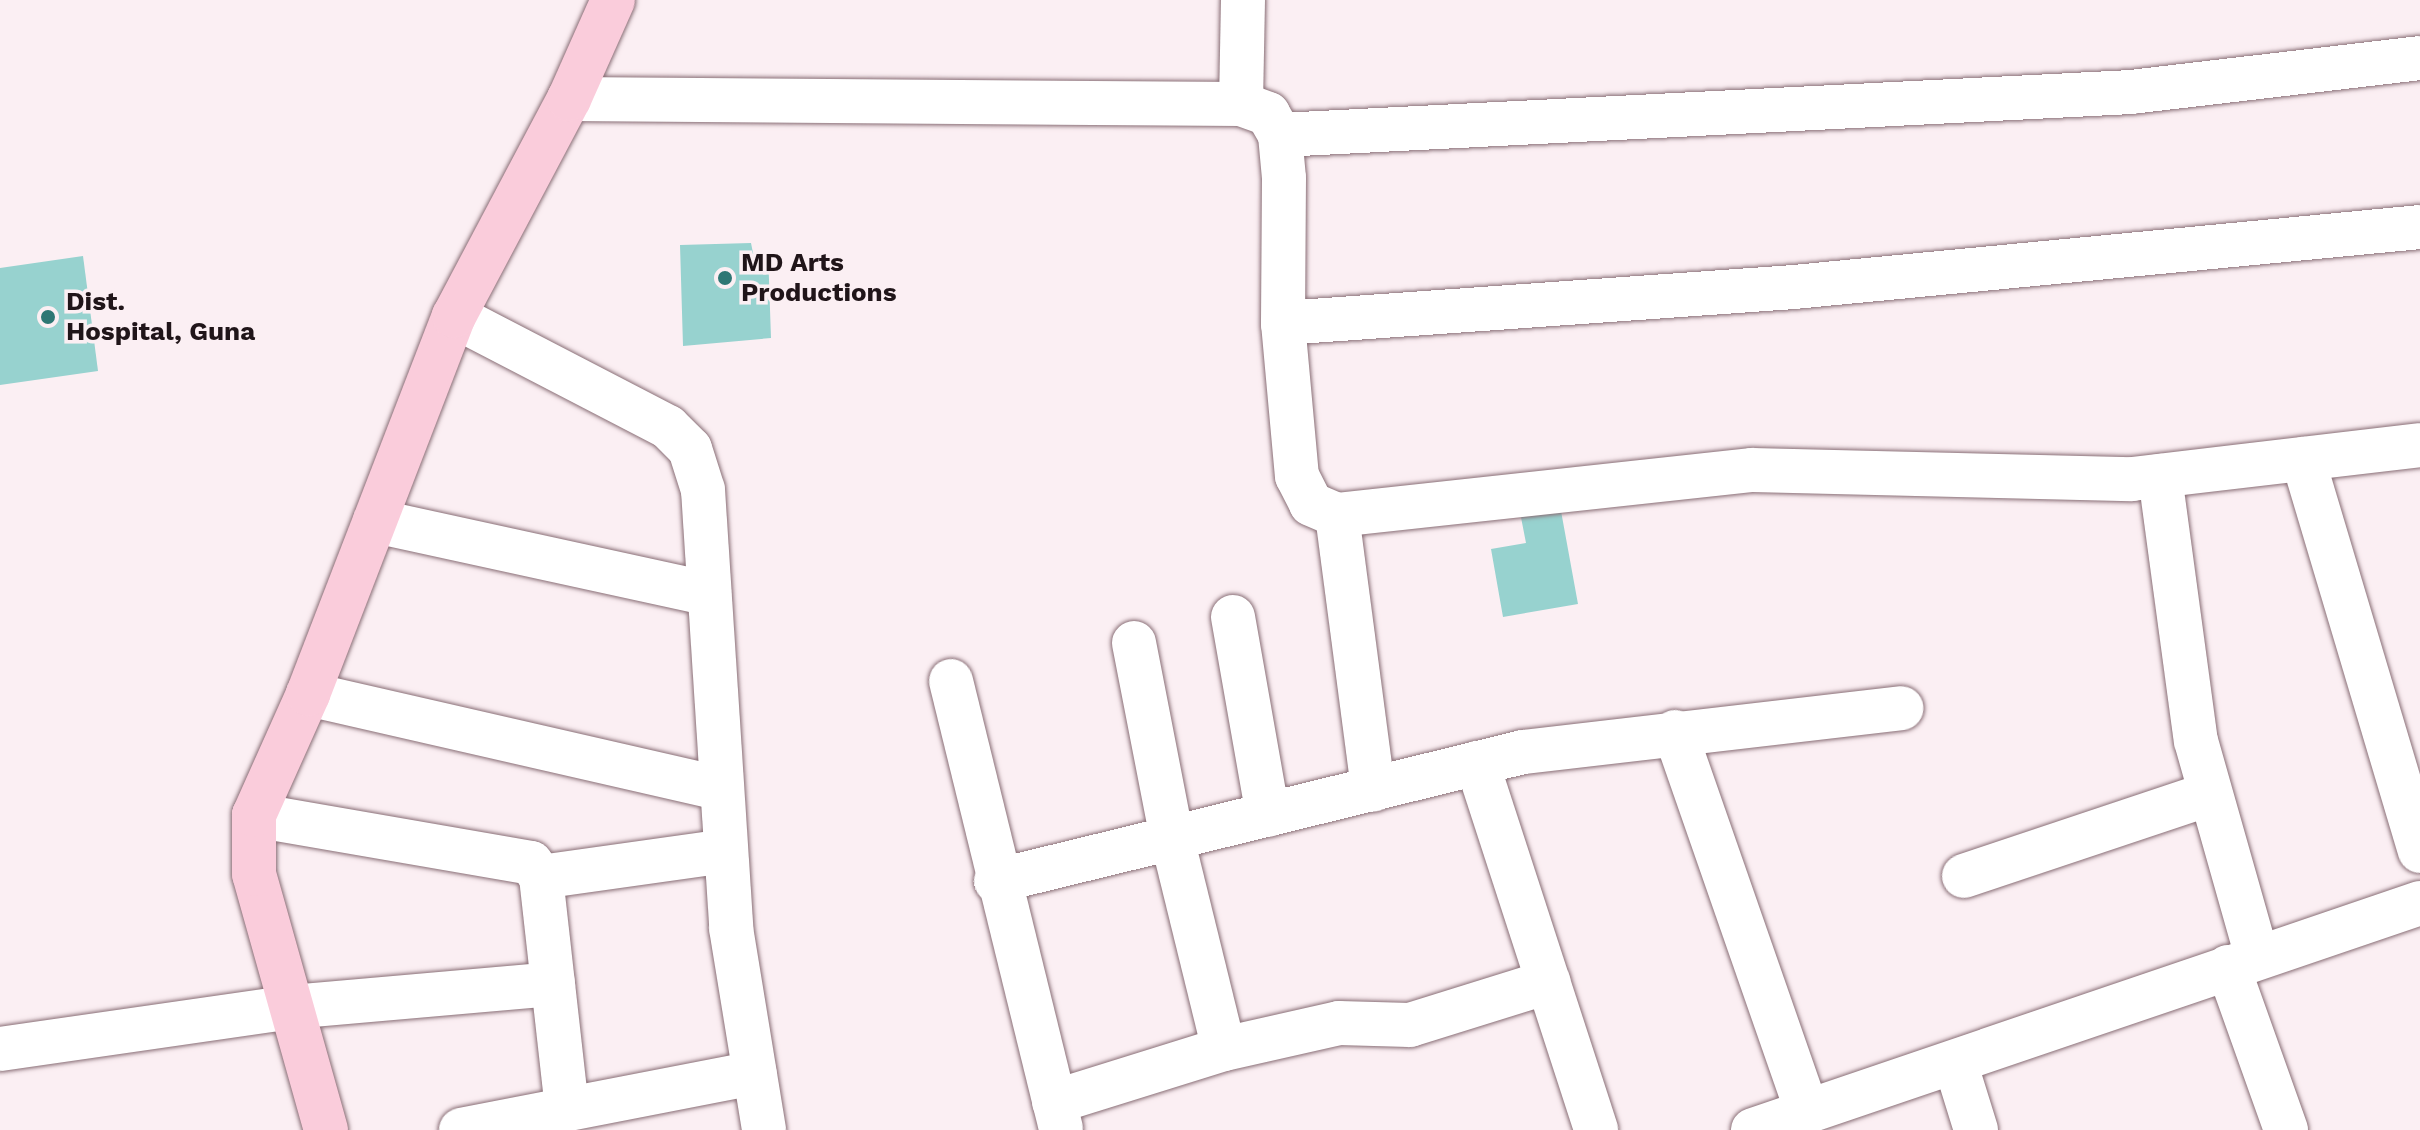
<!DOCTYPE html>
<html>
<head>
<meta charset="utf-8">
<style>
  body { margin:0 }
  #map { position:relative; width:2420px; height:1130px; overflow:hidden; background:#fbeff3; font-family:"Work Sans",sans-serif }
  div>[style] { position:absolute }
  .building>* { inset:0; background:#97d2cf }
  .roads { filter:drop-shadow(0 0 2px #896e76) drop-shadow(0 0 2px #896e76) }
  .minor>* { height:44px; margin:-22px; padding:0 22px; transform-origin:22px; border-radius:22px; background:#fff }
  .major>* { height:44px; margin:-22px; padding:0 22px; transform-origin:22px; border-radius:22px; background:#faccdb }
  .dots>* { width:22px; height:22px; translate:-50% -50%; box-sizing:border-box; border:4px solid #fbeff3; border-radius:50% }
  span { translate:-50% -50%; white-space:nowrap; text-align:center; line-height:1.15; -webkit-text-stroke:7px #fbeff3; paint-order:stroke }
  .poi-label { font-size:26px; color:#201519; font-weight:700 }
  .left { translate:0 -50%; text-align:left }
</style>
</head>
<body>
<div id="map">
  <div class="building">
    <i style="clip-path:polygon(751px 243px,753px 253px,768px 251px,771px 338px,683px 346px,680px 245px)"></i>
    <i style="clip-path:polygon(83px 256px,98px 371px,0 385px,0 268px)"></i>
    <i style="clip-path:polygon(1559px 500px,1578px 604px,1503px 617px,1491px 549px,1526px 543px,1519px 507px)"></i>
  </div>
  <div class="roads">
    <div class="minor">
      <i style="left:569px;top:99px;width:672px;rotate:0.43deg"></i>
      <i style="left:1241px;top:104px;width:29px;rotate:20deg"></i>
      <i style="left:1268px;top:114px;width:24px;rotate:60deg"></i>
      <i style="left:1280px;top:135px;width:43px;rotate:84.7deg"></i>
      <i style="left:1284px;top:178px;width:145px;rotate:90.4deg"></i>
      <i style="left:1283px;top:323px;width:154px;rotate:84.8deg"></i>
      <i style="left:1297px;top:476px;width:31px;rotate:63deg"></i>
      <i style="left:1311px;top:504px;width:28px;rotate:23deg"></i>
      <i style="left:1337px;top:515px;width:417px;rotate:-6.2deg"></i>
      <i style="left:1752px;top:470px;width:380px;rotate:1.4deg"></i>
      <i style="left:2132px;top:479px;width:290px;rotate:-6.7deg"></i>
      <i style="left:1241px;top:104px;width:104px;rotate:-88.9deg"></i>
      <i style="left:1280px;top:135px;width:852px;rotate:-2.89deg"></i>
      <i style="left:2131px;top:92px;width:291px;rotate:-6.7deg"></i>
      <i style="left:454px;top:316px;width:241px;rotate:27.4deg"></i>
      <i style="left:668px;top:427px;width:31px;rotate:45deg"></i>
      <i style="left:690px;top:449px;width:43px;rotate:72.4deg"></i>
      <i style="left:703px;top:490px;width:439px;rotate:86.3deg"></i>
      <i style="left:731px;top:928px;width:205px;rotate:80.7deg"></i>
      <i style="left:1283px;top:323px;width:512px;rotate:-4.03deg"></i>
      <i style="left:1794px;top:287px;width:629px;rotate:-5.47deg"></i>
      <i style="left:2303px;top:459px;width:409px;rotate:73.4deg"></i>
      <i style="left:2160px;top:476px;width:267px;rotate:82.3deg"></i>
      <i style="left:2196px;top:741px;width:224px;rotate:74.2deg"></i>
      <i style="left:1337px;top:515px;width:277px;rotate:82.5deg"></i>
      <i style="left:375px;top:521px;width:342px;rotate:12.3deg"></i>
      <i style="left:1233px;top:617px;width:201px;rotate:80deg"></i>
      <i style="left:1134px;top:643px;width:199px;rotate:79deg"></i>
      <i style="left:1172px;top:838px;width:217px;rotate:76.2deg"></i>
      <i style="left:951px;top:681px;width:461px;rotate:76.2deg"></i>
      <i style="left:308px;top:694px;width:422px;rotate:12.9deg"></i>
      <i style="left:1675px;top:732px;width:402px;rotate:70.8deg"></i>
      <i style="left:1477px;top:763px;width:386px;rotate:72deg"></i>
      <i style="left:254px;top:815px;width:281px;rotate:9.8deg"></i>
      <i style="left:531px;top:863px;width:17px;rotate:54deg"></i>
      <i style="left:541px;top:877px;width:233px;rotate:83.6deg"></i>
      <i style="left:1964px;top:876px;width:258px;rotate:-18.5deg"></i>
      <i style="left:541px;top:877px;width:186px;rotate:-8deg"></i>
      <i style="left:996px;top:881px;width:543px;rotate:-13.75deg"></i>
      <i style="left:1523px;top:752px;width:381px;rotate:-6.6deg"></i>
      <i style="left:2228px;top:967px;width:173px;rotate:70.4deg"></i>
      <i style="left:0;top:1049px;width:294px;rotate:-8.2deg"></i>
      <i style="left:291px;top:1007px;width:263px;rotate:-5deg"></i>
      <i style="left:1955px;top:1062px;width:71px;rotate:72.8deg"></i>
      <i style="left:1054px;top:1102px;width:178px;rotate:-17.3deg"></i>
      <i style="left:1224px;top:1049px;width:118px;rotate:-12.7deg"></i>
      <i style="left:1339px;top:1023px;width:71px;rotate:1.6deg"></i>
      <i style="left:1410px;top:1025px;width:145px;rotate:-17.3deg"></i>
      <i style="left:461px;top:1130px;width:299px;rotate:-11deg"></i>
      <i style="left:1753px;top:1130px;width:705px;rotate:-18.79deg"></i>
    </div>
    <div class="major">
      <i style="left:326px;top:1130px;width:266px;rotate:-105.7deg"></i>
      <i style="left:254px;top:874px;width:59px;rotate:-90deg"></i>
      <i style="left:254px;top:815px;width:133px;rotate:-65.9deg"></i>
      <i style="left:308px;top:694px;width:405px;rotate:-68.9deg"></i>
      <i style="left:454px;top:316px;width:246px;rotate:-62.1deg"></i>
      <i style="left:569px;top:99px;width:108px;rotate:-66deg"></i>
    </div>
  </div>
  <div class="dots">
    <i style="left:725px;top:278px;background:#2e7774"></i>
    <i style="left:48px;top:317px;background:#2e7774"></i>
  </div>
  <div class="poi-label">
    <span class="left" style="left:741px;top:278px">MD Arts<br>Productions</span>
    <span class="left" style="left:66px;top:317px">Dist.<br>Hospital, Guna</span>
  </div>
</div>
</body>
</html>
